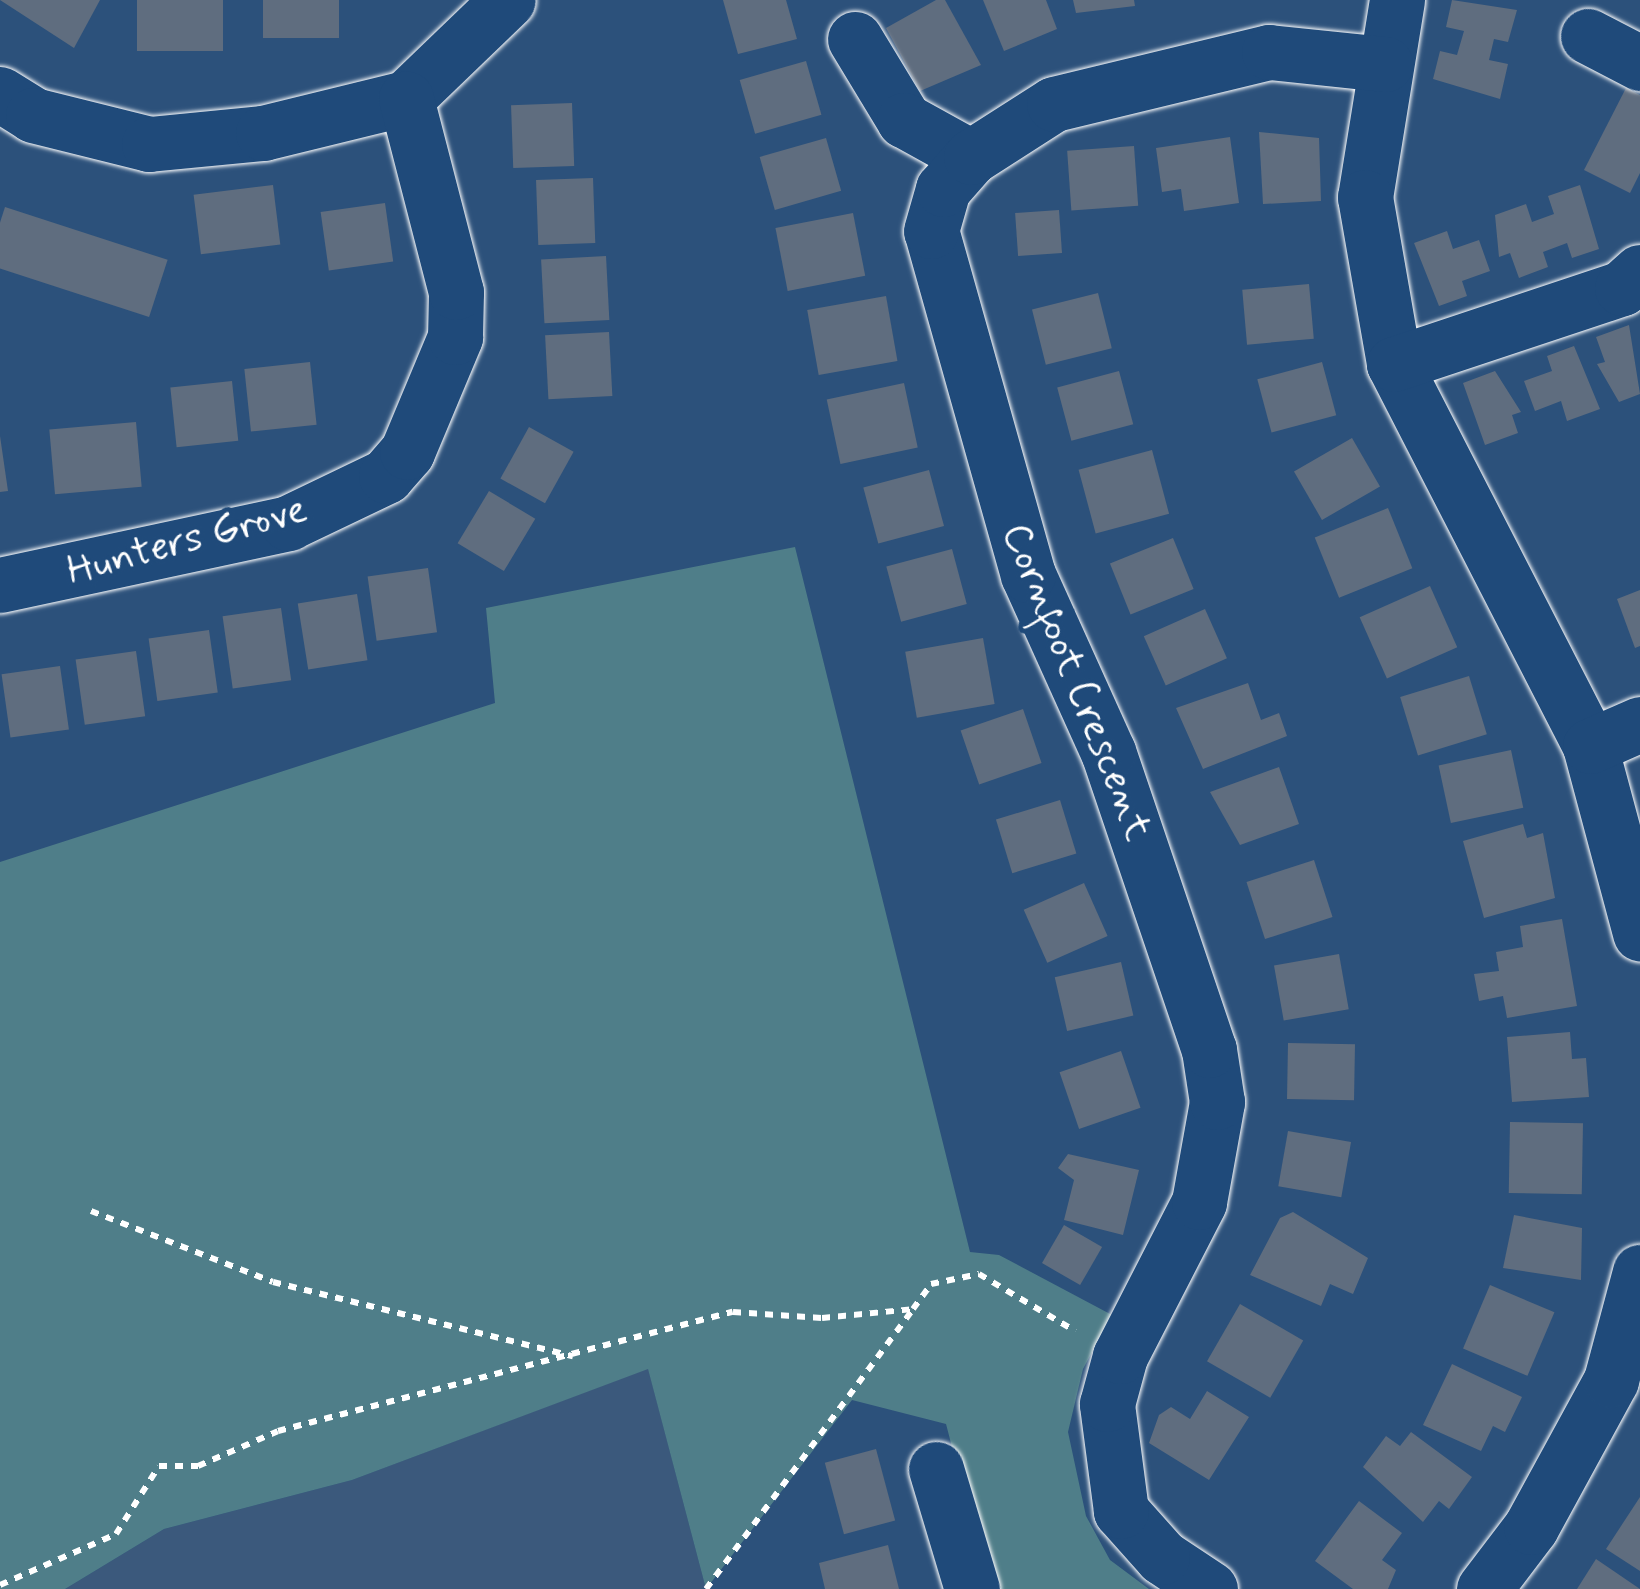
<!DOCTYPE html>
<html>
<head>
<meta charset="utf-8">
<style>
  body { margin:0 }
  #map { position:relative; width:1640px; height:1589px; overflow:hidden; background:#2c517b; font-family:Mynerve,sans-serif }
  div>[style] { position:absolute }
  .built>* { inset:0; background:#3b597c }
  .green>* { inset:0; background:#4f7e89 }
  .building>* { inset:0; background:#5f6d7f; transform-origin:0 0 }
  .path>* { height:6px; margin-top:-3px; transform-origin:0; background:repeating-linear-gradient(90deg,#fff 0 8px,transparent 0 16px) }
  .roads { filter:drop-shadow(0 0 2px #fff) drop-shadow(0 0 2px #fff) }
  .minor>* { height:55px; margin:-27.5px; padding:0 27.5px; transform-origin:27.5px; border-radius:27.5px; background:#1f4a7a }
  span { translate:-50% -50%; white-space:nowrap; text-align:center; line-height:1.15; -webkit-text-stroke:10px #1f4a7a; paint-order:stroke }
  .street-label { font-size:40px; color:#fff }
</style>
</head>
<body>
<div id="map">
  <div class="built">
    <i style="clip-path:polygon(648px 1368px,706px 1589px,65px 1589px,164px 1529px,352px 1480px)"></i>
  </div>
  <div class="green">
    <i style="clip-path:polygon(795px 547px,970px 1252px,999px 1255px,1112px 1315px,1083px 1369px,1068px 1432px,1086px 1516px,1110px 1560px,1149px 1589px,989px 1589px,946px 1424px,852px 1400px,706px 1589px,648px 1369px,352px 1480px,164px 1529px,65px 1589px,0 1589px,0 862px,495px 703px,486px 608px)"></i>
  </div>
  <div class="building">
    <i style="clip-path:polygon(0 0,100px 0,74px 48px)"></i>
    <i style="left:137px;top:0;width:86px;height:51px"></i>
    <i style="left:263px;top:0;width:76px;height:38px"></i>
    <i style="clip-path:polygon(723px 0,786px 0,797px 39px,738px 54px)"></i>
    <i style="clip-path:polygon(936px 0,945px 0,981px 65px,920px 91px,886px 28px)"></i>
    <i style="clip-path:polygon(983px 0,1046px 0,1057px 29px,1004px 51px)"></i>
    <i style="clip-path:polygon(1073px 0,1134px 0,1135px 6px,1076px 13px)"></i>
    <i style="clip-path:polygon(1452px 0,1517px 10px,1508px 42px,1494px 39px,1489px 60px,1508px 64px,1500px 99px,1433px 79px,1440px 51px,1457px 55px,1464px 31px,1446px 27px)"></i>
    <i style="left:806px;top:61px;width:56px;height:69px;rotate:74deg"></i>
    <i style="clip-path:polygon(1626px 88px,1640px 95px,1640px 173px,1630px 193px,1584px 170px)"></i>
    <i style="left:572px;top:103px;width:63px;height:61px;rotate:88deg"></i>
    <i style="clip-path:polygon(1259px 132px,1319px 138px,1321px 201px,1263px 204px)"></i>
    <i style="clip-path:polygon(1230px 137px,1239px 203px,1184px 211px,1181px 189px,1162px 192px,1156px 148px)"></i>
    <i style="left:826px;top:138px;width:55px;height:69px;rotate:74deg"></i>
    <i style="left:1134px;top:146px;width:60px;height:67px;rotate:86deg"></i>
    <i style="left:593px;top:178px;width:65px;height:57px;rotate:88deg"></i>
    <i style="left:273px;top:185px;width:60px;height:80px;rotate:83deg"></i>
    <i style="clip-path:polygon(1580px 185px,1599px 249px,1572px 258px,1567px 243px,1543px 252px,1548px 267px,1519px 278px,1510px 253px,1499px 257px,1495px 215px,1526px 204px,1532px 222px,1554px 214px,1548px 196px)"></i>
    <i style="left:385px;top:203px;width:59px;height:65px;rotate:82deg"></i>
    <i style="left:5px;top:207px;width:171px;height:60px;rotate:18deg"></i>
    <i style="left:1059px;top:210px;width:43px;height:44px;rotate:86deg"></i>
    <i style="left:853px;top:213px;width:64px;height:79px;rotate:79deg"></i>
    <i style="clip-path:polygon(1447px 231px,1453px 249px,1479px 240px,1490px 271px,1462px 281px,1467px 296px,1439px 306px,1414px 243px)"></i>
    <i style="left:606px;top:256px;width:64px;height:65px;rotate:87deg"></i>
    <i style="left:1309px;top:284px;width:55px;height:67px;rotate:85deg"></i>
    <i style="left:1098px;top:293px;width:57px;height:68px;rotate:76deg"></i>
    <i style="left:886px;top:296px;width:66px;height:80px;rotate:80deg"></i>
    <i style="clip-path:polygon(1629px 325px,1640px 394px,1619px 402px,1597px 364px,1605px 362px,1596px 337px)"></i>
    <i style="left:609px;top:332px;width:64px;height:64px;rotate:87deg"></i>
    <i style="clip-path:polygon(1574px 346px,1600px 409px,1567px 421px,1561px 401px,1535px 411px,1524px 381px,1552px 371px,1547px 356px)"></i>
    <i style="left:310px;top:362px;width:63px;height:66px;rotate:84deg"></i>
    <i style="left:1322px;top:362px;width:55px;height:67px;rotate:75deg"></i>
    <i style="left:1119px;top:371px;width:55px;height:64px;rotate:75deg"></i>
    <i style="clip-path:polygon(1495px 371px,1521px 412px,1512px 415px,1518px 433px,1485px 445px,1463px 383px)"></i>
    <i style="left:232px;top:381px;width:60px;height:62px;rotate:84deg"></i>
    <i style="left:904px;top:383px;width:66px;height:79px;rotate:78deg"></i>
    <i style="left:136px;top:422px;width:65px;height:87px;rotate:85deg"></i>
    <i style="left:529px;top:427px;width:51px;height:59px;rotate:29deg"></i>
    <i style="clip-path:polygon(0 436px,8px 491px,0 492px)"></i>
    <i style="left:1352px;top:438px;width:56px;height:67px;rotate:60deg"></i>
    <i style="left:1152px;top:450px;width:66px;height:76px;rotate:75deg"></i>
    <i style="left:929px;top:470px;width:58px;height:68px;rotate:75deg"></i>
    <i style="left:489px;top:491px;width:54px;height:61px;rotate:31deg"></i>
    <i style="left:1388px;top:508px;width:65px;height:79px;rotate:68deg"></i>
    <i style="left:1173px;top:538px;width:55px;height:68px;rotate:68deg"></i>
    <i style="left:952px;top:549px;width:57px;height:68px;rotate:75deg"></i>
    <i style="left:428px;top:568px;width:65px;height:61px;rotate:82deg"></i>
    <i style="left:1430px;top:586px;width:67px;height:77px;rotate:66deg"></i>
    <i style="clip-path:polygon(1640px 590px,1640px 646px,1635px 648px,1617px 599px)"></i>
    <i style="left:357px;top:594px;width:67px;height:60px;rotate:81deg"></i>
    <i style="left:281px;top:608px;width:73px;height:59px;rotate:82deg"></i>
    <i style="left:1205px;top:609px;width:54px;height:67px;rotate:66deg"></i>
    <i style="left:209px;top:630px;width:63px;height:61px;rotate:82deg"></i>
    <i style="left:983px;top:638px;width:67px;height:79px;rotate:80deg"></i>
    <i style="left:136px;top:651px;width:66px;height:61px;rotate:82deg"></i>
    <i style="left:60px;top:666px;width:64px;height:59px;rotate:82deg"></i>
    <i style="left:1469px;top:676px;width:61px;height:72px;rotate:73deg"></i>
    <i style="clip-path:polygon(1248px 683px,1261px 720px,1279px 713px,1287px 736px,1203px 769px,1176px 708px)"></i>
    <i style="left:1023px;top:709px;width:57px;height:66px;rotate:71deg"></i>
    <i style="left:1511px;top:750px;width:59px;height:74px;rotate:78deg"></i>
    <i style="clip-path:polygon(1279px 767px,1299px 824px,1240px 845px,1210px 792px)"></i>
    <i style="left:1060px;top:800px;width:56px;height:67px;rotate:73deg"></i>
    <i style="clip-path:polygon(1523px 824px,1527px 838px,1543px 833px,1555px 898px,1484px 918px,1463px 841px)"></i>
    <i style="left:1314px;top:860px;width:60px;height:71px;rotate:72deg"></i>
    <i style="left:1084px;top:883px;width:58px;height:66px;rotate:66deg"></i>
    <i style="clip-path:polygon(1562px 919px,1577px 1006px,1507px 1018px,1503px 996px,1479px 1001px,1474px 974px,1499px 971px,1496px 952px,1523px 947px,1520px 926px)"></i>
    <i style="left:1339px;top:954px;width:56px;height:66px;rotate:80deg"></i>
    <i style="left:1121px;top:962px;width:55px;height:68px;rotate:77deg"></i>
    <i style="clip-path:polygon(1570px 1032px,1572px 1059px,1586px 1058px,1589px 1097px,1512px 1102px,1507px 1037px)"></i>
    <i style="left:1288px;top:1043px;width:67px;height:56px;rotate:1deg"></i>
    <i style="left:1121px;top:1051px;width:60px;height:65px;rotate:71deg"></i>
    <i style="left:1510px;top:1122px;width:73px;height:71px;rotate:1deg"></i>
    <i style="left:1288px;top:1131px;width:64px;height:56px;rotate:10deg"></i>
    <i style="clip-path:polygon(1068px 1154px,1139px 1170px,1123px 1235px,1064px 1220px,1074px 1180px,1058px 1168px)"></i>
    <i style="clip-path:polygon(1293px 1212px,1368px 1258px,1353px 1294px,1330px 1284px,1321px 1306px,1250px 1275px,1280px 1218px)"></i>
    <i style="clip-path:polygon(1514px 1215px,1582px 1228px,1581px 1280px,1503px 1268px)"></i>
    <i style="left:1064px;top:1225px;width:44px;height:44px;rotate:30deg"></i>
    <i style="left:1490px;top:1285px;width:70px;height:69px;rotate:23deg"></i>
    <i style="left:1240px;top:1304px;width:73px;height:66px;rotate:30deg"></i>
    <i style="clip-path:polygon(1452px 1364px,1522px 1397px,1505px 1432px,1493px 1426px,1481px 1451px,1423px 1425px)"></i>
    <i style="clip-path:polygon(1207px 1391px,1249px 1417px,1209px 1480px,1149px 1443px,1159px 1415px,1171px 1407px,1190px 1419px)"></i>
    <i style="clip-path:polygon(1411px 1432px,1472px 1477px,1449px 1509px,1439px 1501px,1423px 1522px,1363px 1467px,1386px 1436px,1400px 1446px)"></i>
    <i style="left:876px;top:1449px;width:74px;height:53px;rotate:75deg"></i>
    <i style="clip-path:polygon(1640px 1497px,1640px 1571px,1606px 1549px)"></i>
    <i style="clip-path:polygon(1359px 1501px,1402px 1533px,1382px 1560px,1396px 1570px,1388px 1589px,1353px 1589px,1315px 1561px)"></i>
    <i style="clip-path:polygon(888px 1545px,899px 1589px,825px 1589px,819px 1563px)"></i>
    <i style="clip-path:polygon(1596px 1559px,1640px 1589px,1577px 1589px)"></i>
  </div>
  <div class="path">
    <i style="left:91px;top:1211px;width:195px;rotate:21.3deg"></i>
    <i style="left:273px;top:1282px;width:309px;rotate:13.9deg"></i>
    <i style="left:0;top:1585px;width:127px;rotate:-23.7deg"></i>
    <i style="left:116px;top:1534px;width:80px;rotate:-57.7deg"></i>
    <i style="left:159px;top:1466px;width:39px"></i>
    <i style="left:198px;top:1466px;width:87px;rotate:-23.6deg"></i>
    <i style="left:278px;top:1431px;width:470px;rotate:-14.7deg"></i>
    <i style="left:733px;top:1312px;width:89px;rotate:3.9deg"></i>
    <i style="left:822px;top:1318px;width:91px;rotate:-5.6deg"></i>
    <i style="left:913px;top:1309px;width:31px;rotate:-54deg"></i>
    <i style="left:931px;top:1284px;width:49px;rotate:-11.8deg"></i>
    <i style="left:979px;top:1274px;width:112px;rotate:30.7deg"></i>
    <i style="left:706px;top:1589px;width:348px;rotate:-53.5deg"></i>
  </div>
  <div class="roads">
    <div class="minor">
      <i style="left:1397px;top:0;width:200px;rotate:99.2deg"></i>
      <i style="left:1365px;top:197px;width:169px;rotate:80.1deg"></i>
      <i style="left:1394px;top:364px;width:429px;rotate:62.8deg"></i>
      <i style="left:1590px;top:746px;width:194px;rotate:75deg"></i>
      <i style="left:1588px;top:36px;width:59px;rotate:27.4deg"></i>
      <i style="left:855px;top:39px;width:95px;rotate:58.8deg"></i>
      <i style="left:904px;top:120px;width:77px;rotate:28.9deg"></i>
      <i style="left:0;top:94px;width:39px;rotate:32deg"></i>
      <i style="left:33px;top:115px;width:120px;rotate:14deg"></i>
      <i style="left:149px;top:144px;width:115px;rotate:-5.5deg"></i>
      <i style="left:263px;top:133px;width:147px;rotate:-13.8deg"></i>
      <i style="left:406px;top:98px;width:141px;rotate:-43.9deg"></i>
      <i style="left:1394px;top:364px;width:240px;rotate:-18.4deg"></i>
      <i style="left:1622px;top:288px;width:24px;rotate:-42deg"></i>
      <i style="left:0;top:585px;width:295px;rotate:-12.1deg"></i>
      <i style="left:288px;top:523px;width:109px;rotate:-25.6deg"></i>
      <i style="left:386px;top:476px;width:32px;rotate:-49deg"></i>
      <i style="left:407px;top:452px;width:125px;rotate:-67.3deg"></i>
      <i style="left:455px;top:337px;width:45px;rotate:-88.7deg"></i>
      <i style="left:456px;top:292px;width:200px;rotate:-104.5deg"></i>
      <i style="left:1590px;top:746px;width:55px;rotate:-23.7deg"></i>
      <i style="left:936px;top:1469px;width:125px;rotate:73.3deg"></i>
      <i style="left:1210px;top:1589px;width:58px;rotate:-146.3deg"></i>
      <i style="left:1162px;top:1557px;width:62px;rotate:-131.7deg"></i>
      <i style="left:1121px;top:1511px;width:108px;rotate:-97.5deg"></i>
      <i style="left:1107px;top:1404px;width:50px;rotate:-74.8deg"></i>
      <i style="left:1120px;top:1356px;width:173px;rotate:-62.8deg"></i>
      <i style="left:1199px;top:1202px;width:102px;rotate:-79.8deg"></i>
      <i style="left:1217px;top:1102px;width:53px;rotate:-98.7deg"></i>
      <i style="left:1209px;top:1050px;width:315px;rotate:-108.7deg"></i>
      <i style="left:1108px;top:752px;width:194px;rotate:-114.3deg"></i>
      <i style="left:1028px;top:575px;width:357px;rotate:-105.7deg"></i>
      <i style="left:931px;top:231px;width:44px;rotate:-74.1deg"></i>
      <i style="left:943px;top:189px;width:43px;rotate:-48.8deg"></i>
      <i style="left:971px;top:157px;width:98px;rotate:-32.6deg"></i>
      <i style="left:1054px;top:104px;width:221px;rotate:-13.6deg"></i>
      <i style="left:1269px;top:52px;width:117px;rotate:5.9deg"></i>
      <i style="left:1484px;top:1589px;width:78px;rotate:-52.8deg"></i>
      <i style="left:1531px;top:1527px;width:167px;rotate:-61.4deg"></i>
      <i style="left:1611px;top:1380px;width:112px;rotate:-75deg"></i>
    </div>
  </div>
  <div class="street-label">
    <span style="left:187px;top:541px;rotate:-15deg">Hunters Grove</span>
    <span style="left:1076px;top:682px;rotate:68deg">Cornfoot Crescent</span>
  </div>
</div>
</body>
</html>
